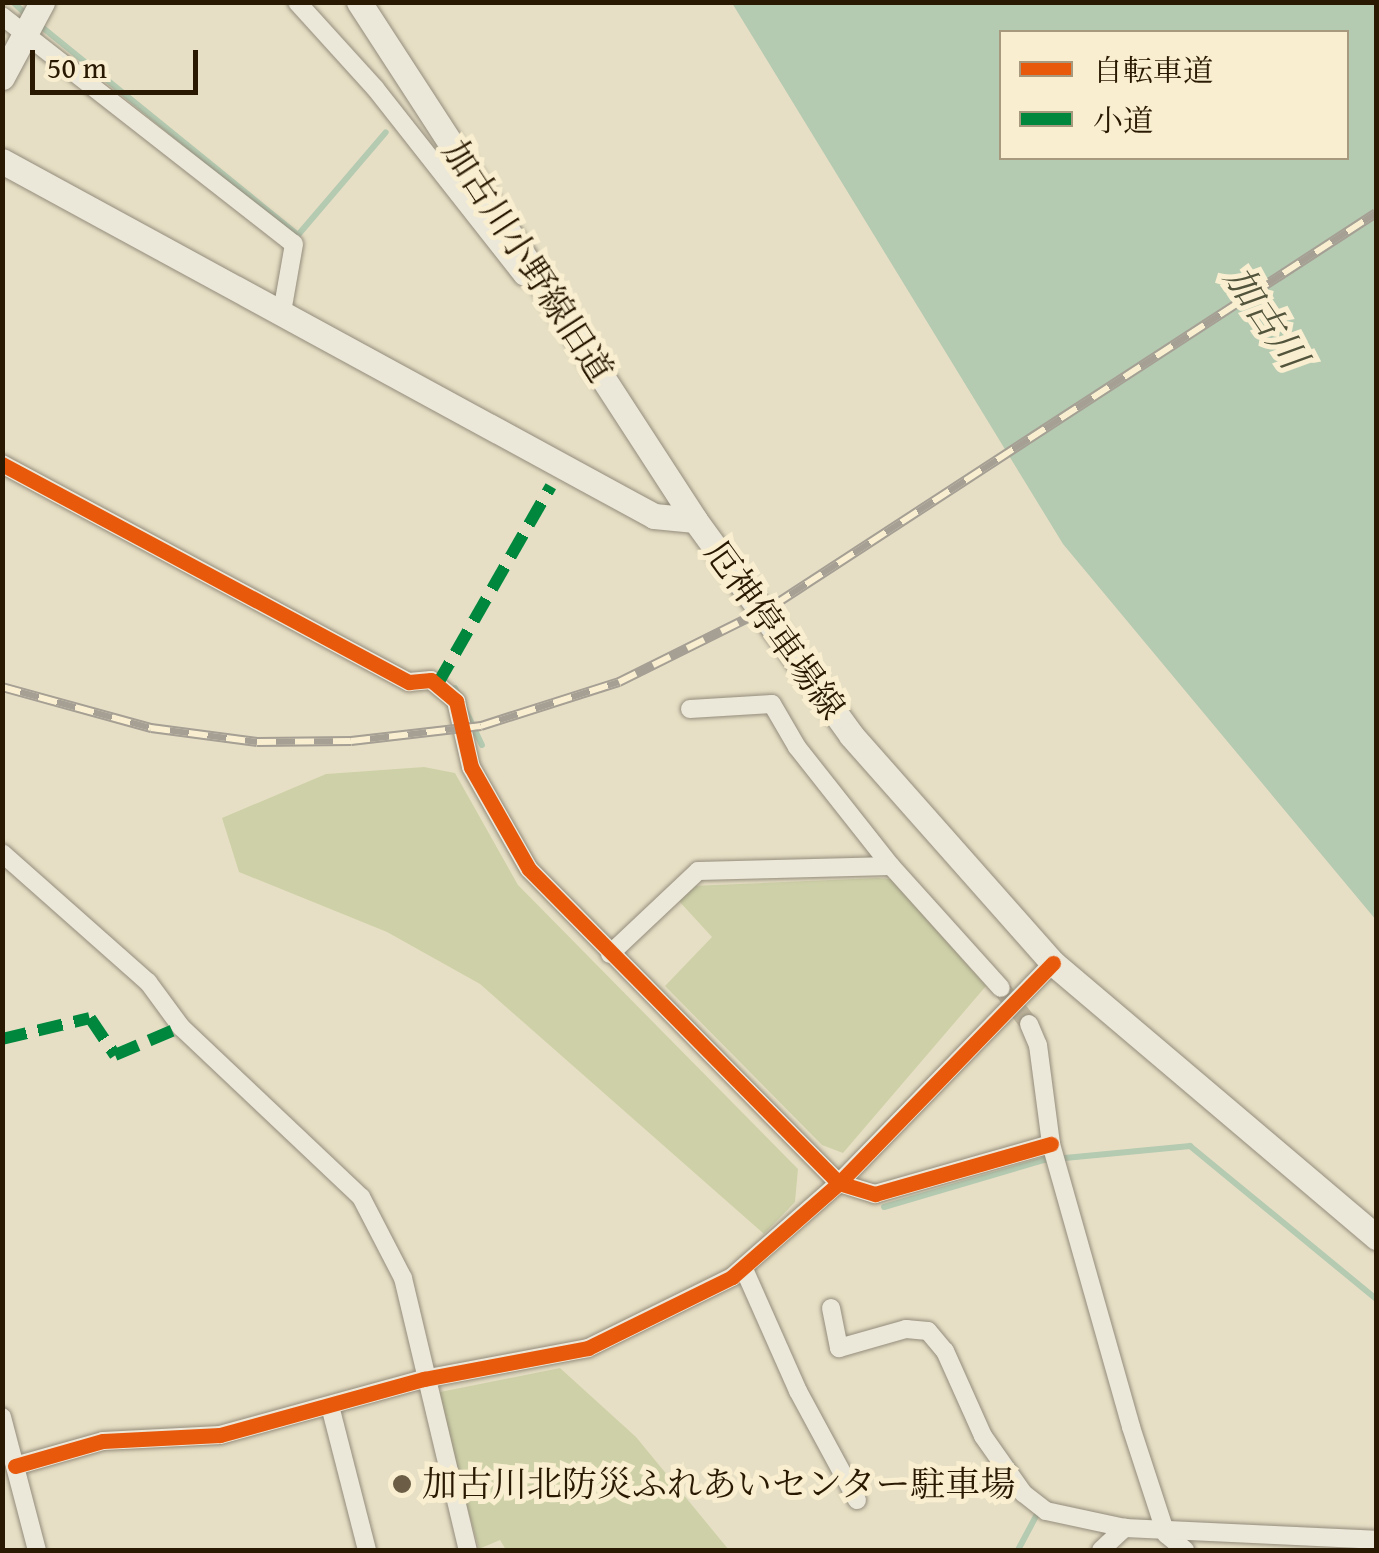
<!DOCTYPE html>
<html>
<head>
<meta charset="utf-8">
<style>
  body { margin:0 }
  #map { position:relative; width:1379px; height:1553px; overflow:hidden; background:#e7dfc5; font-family:"Gentium Book Plus","Noto Serif JP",serif }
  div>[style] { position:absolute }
  .green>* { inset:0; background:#ced1a8 }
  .water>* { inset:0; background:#b4cab1 }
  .stream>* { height:6px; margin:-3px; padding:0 3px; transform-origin:3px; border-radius:3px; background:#b4cab1 }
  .street-tunnel>* { height:18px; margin-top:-9px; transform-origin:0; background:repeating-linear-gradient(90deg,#c1b79e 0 18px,transparent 0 27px) }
  .roads { filter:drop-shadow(0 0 2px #938c7b) drop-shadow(0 0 2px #938c7b) }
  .street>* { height:18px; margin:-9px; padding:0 9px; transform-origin:9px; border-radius:9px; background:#ebe7d9 }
  .secondary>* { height:25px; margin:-12.5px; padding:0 12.5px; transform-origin:12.5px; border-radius:12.5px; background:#ebe7d9 }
  .rail>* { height:10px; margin-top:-5px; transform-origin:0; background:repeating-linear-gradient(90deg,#f9efd0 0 19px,#a59f94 0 38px); box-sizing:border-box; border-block:2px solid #a59f94 }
  .quiet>* { height:12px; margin-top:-6px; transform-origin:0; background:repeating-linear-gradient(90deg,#00873e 0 25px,transparent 0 37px) }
  .cycleway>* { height:15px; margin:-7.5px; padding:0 7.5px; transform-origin:7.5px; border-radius:7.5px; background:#e8590c }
  .dots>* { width:28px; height:28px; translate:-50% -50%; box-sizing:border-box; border:5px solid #f9efd0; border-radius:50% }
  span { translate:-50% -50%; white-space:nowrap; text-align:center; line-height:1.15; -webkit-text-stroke:10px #f9efd0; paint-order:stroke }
  .street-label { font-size:35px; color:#2a1902 }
  .poi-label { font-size:35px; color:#2a1902 }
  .left { translate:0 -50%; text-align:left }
  .water-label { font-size:38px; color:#53543c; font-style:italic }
  .frame { position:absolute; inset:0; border:5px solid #2a1902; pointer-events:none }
  .legend { position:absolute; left:999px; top:30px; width:350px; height:130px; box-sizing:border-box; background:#f9efd0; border:2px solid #a6997e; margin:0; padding:12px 18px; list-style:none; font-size:30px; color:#2a1902 }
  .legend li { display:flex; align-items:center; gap:20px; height:50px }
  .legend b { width:50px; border:2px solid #a6997e }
  .scale { position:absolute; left:30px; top:50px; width:168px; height:45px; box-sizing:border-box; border:5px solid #2a1902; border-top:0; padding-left:12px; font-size:30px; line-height:35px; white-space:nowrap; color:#2a1902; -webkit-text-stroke:8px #f9efd0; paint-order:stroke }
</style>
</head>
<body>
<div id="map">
  <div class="green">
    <i style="clip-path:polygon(424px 767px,455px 773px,518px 885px,798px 1169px,795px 1202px,764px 1234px,480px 984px,387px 932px,239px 872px,222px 818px,326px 774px)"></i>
    <i style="clip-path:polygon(878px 878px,891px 879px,986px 986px,843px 1153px,822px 1145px,665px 986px,712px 937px,678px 900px,691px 886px)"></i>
    <i style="clip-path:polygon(560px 1368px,636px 1437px,729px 1550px,506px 1550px,500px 1540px,479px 1549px,435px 1393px)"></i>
  </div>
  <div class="water">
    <i style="clip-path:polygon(evenodd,732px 3px,1376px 3px,1376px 920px,1063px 544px,732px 3px,1002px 32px,1346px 32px,1346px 158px,1002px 158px,1002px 32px)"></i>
  </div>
  <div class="stream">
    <i style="left:13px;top:2px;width:19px;rotate:43deg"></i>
    <i style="left:37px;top:23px;width:336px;rotate:39.1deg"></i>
    <i style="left:298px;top:235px;width:135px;rotate:-49.5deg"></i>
    <i style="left:455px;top:688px;width:63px;rotate:64.7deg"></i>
    <i style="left:884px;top:1207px;width:167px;rotate:-16.4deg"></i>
    <i style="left:1044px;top:1160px;width:147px;rotate:-5.5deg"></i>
    <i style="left:1190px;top:1146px;width:241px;rotate:39.4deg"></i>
    <i style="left:1018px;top:1550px;width:40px;rotate:-62deg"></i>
  </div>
  <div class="street-tunnel">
    <i style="left:1001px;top:988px;width:46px;rotate:52.1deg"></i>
  </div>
  <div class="roads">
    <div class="street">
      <i style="left:297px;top:2px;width:116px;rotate:47.8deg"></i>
      <i style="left:375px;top:88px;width:239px;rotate:51.8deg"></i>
      <i style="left:523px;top:276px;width:15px;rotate:20deg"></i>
      <i style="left:2px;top:16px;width:370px;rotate:38deg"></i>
      <i style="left:294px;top:244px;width:69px;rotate:100deg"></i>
      <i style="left:2px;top:464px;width:462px;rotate:28.2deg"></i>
      <i style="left:409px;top:682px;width:22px;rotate:-5deg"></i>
      <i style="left:431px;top:680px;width:33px;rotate:40deg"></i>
      <i style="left:456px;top:701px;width:68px;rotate:77.2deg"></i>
      <i style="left:471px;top:767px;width:117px;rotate:60.4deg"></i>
      <i style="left:529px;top:869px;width:441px;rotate:45.4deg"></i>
      <i style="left:839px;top:1183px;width:307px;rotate:-45.8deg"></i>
      <i style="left:690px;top:709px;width:82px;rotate:-3.5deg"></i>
      <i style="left:772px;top:704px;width:50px;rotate:59.8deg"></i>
      <i style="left:797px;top:747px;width:152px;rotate:51.7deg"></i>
      <i style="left:2px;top:853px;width:195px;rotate:41.5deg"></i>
      <i style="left:148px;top:982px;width:56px;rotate:53.7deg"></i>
      <i style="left:181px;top:1027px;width:248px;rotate:43.4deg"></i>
      <i style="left:361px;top:1197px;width:91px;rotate:62.6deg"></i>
      <i style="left:403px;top:1278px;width:280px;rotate:76.6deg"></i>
      <i style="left:610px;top:954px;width:121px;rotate:-43.3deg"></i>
      <i style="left:698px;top:871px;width:193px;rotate:-1.5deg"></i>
      <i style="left:891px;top:866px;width:164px;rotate:48deg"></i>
      <i style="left:1029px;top:1024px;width:23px;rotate:67deg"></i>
      <i style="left:1038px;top:1045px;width:100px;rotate:82.5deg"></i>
      <i style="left:1051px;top:1144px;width:294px;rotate:74.2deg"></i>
      <i style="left:1131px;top:1427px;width:113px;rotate:71.9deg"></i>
      <i style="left:1166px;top:1534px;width:25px;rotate:40deg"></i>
      <i style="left:744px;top:1269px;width:133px;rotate:66.1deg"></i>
      <i style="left:798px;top:1391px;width:124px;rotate:61.6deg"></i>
      <i style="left:831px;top:1308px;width:41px;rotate:78.7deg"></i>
      <i style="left:839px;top:1348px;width:70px;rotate:-15.8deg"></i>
      <i style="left:906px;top:1329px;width:22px;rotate:5deg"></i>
      <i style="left:928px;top:1331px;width:26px;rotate:50deg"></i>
      <i style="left:945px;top:1351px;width:93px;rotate:65.9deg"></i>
      <i style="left:983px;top:1436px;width:70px;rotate:54.9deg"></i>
      <i style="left:1023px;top:1493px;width:29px;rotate:38deg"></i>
      <i style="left:1046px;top:1511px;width:81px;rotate:12.1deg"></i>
      <i style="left:330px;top:1406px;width:149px;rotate:75.6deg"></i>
      <i style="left:2px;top:1417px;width:138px;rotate:75.3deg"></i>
      <i style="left:15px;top:1466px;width:91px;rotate:-15.9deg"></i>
      <i style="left:103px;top:1441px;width:117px;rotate:-2.9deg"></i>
      <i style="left:220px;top:1435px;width:212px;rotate:-15.4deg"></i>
      <i style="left:424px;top:1379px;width:167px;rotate:-10.7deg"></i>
      <i style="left:588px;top:1348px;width:161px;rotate:-26.2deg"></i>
      <i style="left:732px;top:1277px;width:142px;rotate:-41.3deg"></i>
      <i style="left:839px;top:1183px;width:38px;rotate:17deg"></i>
      <i style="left:875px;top:1194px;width:183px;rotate:-15.9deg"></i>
      <i style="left:1101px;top:1550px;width:33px;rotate:-43deg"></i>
      <i style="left:1125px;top:1528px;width:251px;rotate:2.7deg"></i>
    </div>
    <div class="secondary">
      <i style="left:359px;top:2px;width:617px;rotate:57.03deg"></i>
      <i style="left:695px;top:520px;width:266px;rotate:54deg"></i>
      <i style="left:851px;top:735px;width:305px;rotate:48.5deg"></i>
      <i style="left:1053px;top:963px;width:424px;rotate:40.3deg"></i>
      <i style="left:2px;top:77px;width:85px;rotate:-61.9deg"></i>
      <i style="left:2px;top:161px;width:742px;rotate:28.57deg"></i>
      <i style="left:654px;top:516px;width:41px;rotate:5.6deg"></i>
    </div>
  </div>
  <div class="rail">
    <i style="left:2px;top:687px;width:155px;rotate:15.4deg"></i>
    <i style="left:151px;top:728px;width:107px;rotate:7.5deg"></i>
    <i style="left:257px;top:742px;width:94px;rotate:-0.6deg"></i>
    <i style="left:351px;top:741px;width:131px;rotate:-6.6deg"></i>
    <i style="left:481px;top:726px;width:145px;rotate:-17.7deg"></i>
    <i style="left:619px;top:682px;width:173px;rotate:-26.4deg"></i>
    <i style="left:774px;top:605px;width:718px;rotate:-33.07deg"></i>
  </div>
  <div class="quiet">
    <i style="left:437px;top:685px;width:229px;rotate:-60.2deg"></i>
    <i style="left:2px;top:1039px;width:90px;rotate:-13.4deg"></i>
    <i style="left:90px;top:1018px;width:45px;rotate:56deg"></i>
    <i style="left:115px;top:1055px;width:72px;rotate:-23deg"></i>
  </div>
  <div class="cycleway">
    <i style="left:2px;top:464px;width:462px;rotate:28.2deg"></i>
    <i style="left:409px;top:682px;width:22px;rotate:-5deg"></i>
    <i style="left:431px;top:680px;width:33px;rotate:40deg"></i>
    <i style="left:456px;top:701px;width:68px;rotate:77.2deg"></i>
    <i style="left:471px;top:767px;width:117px;rotate:60.4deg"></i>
    <i style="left:529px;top:869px;width:441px;rotate:45.4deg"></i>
    <i style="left:839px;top:1183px;width:307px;rotate:-45.8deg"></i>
    <i style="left:15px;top:1466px;width:91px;rotate:-15.9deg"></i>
    <i style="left:103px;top:1441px;width:117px;rotate:-2.9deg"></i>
    <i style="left:220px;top:1435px;width:212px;rotate:-15.4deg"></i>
    <i style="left:424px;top:1379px;width:167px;rotate:-10.7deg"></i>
    <i style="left:588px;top:1348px;width:161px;rotate:-26.2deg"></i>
    <i style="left:732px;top:1277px;width:142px;rotate:-41.3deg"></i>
    <i style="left:839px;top:1183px;width:38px;rotate:17deg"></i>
    <i style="left:875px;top:1194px;width:183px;rotate:-15.9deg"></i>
  </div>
  <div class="dots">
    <i style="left:402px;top:1484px;background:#6c5e46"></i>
  </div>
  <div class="street-label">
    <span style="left:528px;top:261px;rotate:57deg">加古川小野線旧道</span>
    <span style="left:775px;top:630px;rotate:54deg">厄神停車場線</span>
  </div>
  <div class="poi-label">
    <span class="left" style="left:422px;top:1484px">加古川北防災ふれあいセンター駐車場</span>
  </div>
  <div class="water-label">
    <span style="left:1266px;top:317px;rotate:56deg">加古川</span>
  </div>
  <div class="frame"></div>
  <ul class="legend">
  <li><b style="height:12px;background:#e8590c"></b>自転車道</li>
  <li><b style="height:12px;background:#00873e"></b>小道</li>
  </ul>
  <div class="scale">50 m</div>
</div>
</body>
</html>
